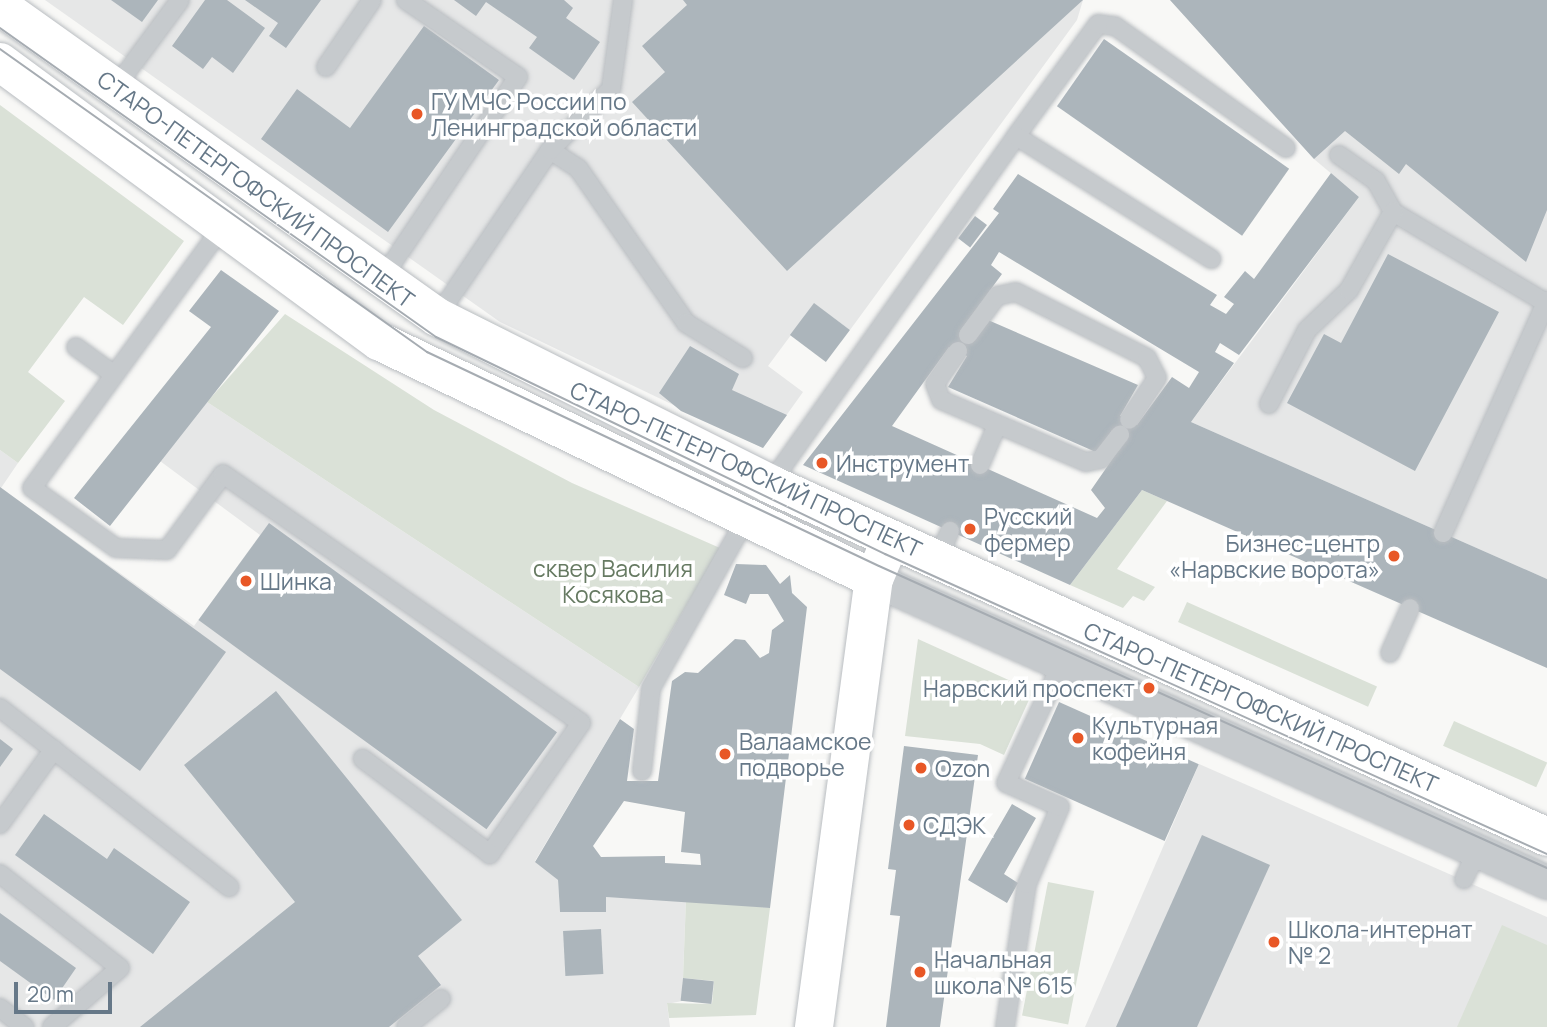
<!DOCTYPE html>
<html>
<head>
<meta charset="utf-8">
<style>
  body { margin:0 }
  #map { position:relative; width:1547px; height:1027px; overflow:hidden; background:#f8f8f6; font-family:Manrope,sans-serif }
  div>[style] { position:absolute }
  .built>* { inset:0; background:#e6e7e7 }
  .green>* { inset:0; background:#dae1d7; transform-origin:0 0 }
  .building>* { inset:0; background:#acb5bb; transform-origin:0 0 }
  .roads { filter:drop-shadow(0 0 2px #b9bdc1) drop-shadow(0 0 2px #b9bdc1) }
  .service>* { height:18px; margin:-9px; padding:0 9px; transform-origin:9px; border-radius:9px; background:#c6cacd }
  .minor>* { height:33px; margin:-16.5px; padding:0 16.5px; transform-origin:16.5px; border-radius:16.5px; background:#c6cacd }
  .primary>* { height:38px; margin:-19px; padding:0 19px; transform-origin:19px; border-radius:19px; background:#fff }
  .tram>* { height:2px; margin:-1px; padding:0 1px; transform-origin:1px; border-radius:1px; background:#a6acb2 }
  .dots>* { width:19px; height:19px; translate:-50% -50%; box-sizing:border-box; border:4px solid #fff; border-radius:50% }
  span { translate:-50% -50%; white-space:nowrap; text-align:center; line-height:1.15; -webkit-text-stroke:7px #fff; paint-order:stroke }
  .poi-label { font-size:23px; color:#667888 }
  .left { translate:0 -50%; text-align:left }
  .right { translate:-100% -50%; text-align:right }
  .street-label { font-size:23px; color:#667888 }
  .park-label { font-size:23px; color:#667a62 }
  .scale { position:absolute; left:14px; top:982px; width:98px; height:32px; box-sizing:border-box; border:4px solid #667888; border-top:0; padding-left:9px; font-size:21px; line-height:24px; white-space:nowrap; color:#667888; -webkit-text-stroke:5px #fff; paint-order:stroke }
</style>
</head>
<body>
<div id="map">
  <div class="built">
    <i style="clip-path:polygon(45px 0,1083px 0,1077px 20px,850px 330px,814px 304px,768px 366px,803px 392px,763px 448px,500px 322px)"></i>
    <i style="clip-path:polygon(1170px 0,1547px 0,1547px 579px,1191px 422px,1359px 197px,1314px 159px)"></i>
    <i style="clip-path:polygon(207px 402px,639px 687px,535px 861px,558px 880px,560px 912px,606px 912px,606px 897px,686px 899px,682px 1001px,667px 1004px,670px 1027px,0 1027px,0 450px,18px 463px,1px 488px,194px 626px,260px 535px,160px 461px)"></i>
    <i style="clip-path:polygon(1199px 764px,1547px 917px,1547px 1027px,1085px 1027px)"></i>
  </div>
  <div class="green">
    <i style="clip-path:polygon(0 105px,184px 241px,123px 325px,84px 297px,28px 372px,65px 401px,18px 463px,0 450px)"></i>
    <i style="clip-path:polygon(285px 314px,434px 410px,572px 483px,720px 548px,639px 687px,207px 402px)"></i>
    <i style="clip-path:polygon(1142px 490px,1167px 501px,1117px 569px,1155px 587px,1144px 601px,1133px 596px,1123px 608px,1070px 585px)"></i>
    <i style="left:1187px;top:602px;width:208px;height:22px;rotate:24deg"></i>
    <i style="clip-path:polygon(918px 639px,1033px 691px,1004px 755px,980px 744px,905px 736px)"></i>
    <i style="left:1454px;top:721px;width:102px;height:27px;rotate:24deg"></i>
    <i style="left:1048px;top:882px;width:47px;height:136px;rotate:11deg"></i>
    <i style="clip-path:polygon(686px 899px,770px 908px,756px 1015px,669px 1018px,667px 1003px,712px 1004px,714px 981px,683px 978px)"></i>
    <i style="clip-path:polygon(1502px 925px,1547px 945px,1547px 1027px,1457px 1027px)"></i>
  </div>
  <div class="building">
    <i style="clip-path:polygon(111px 0,158px 0,142px 22px)"></i>
    <i style="clip-path:polygon(205px 0,227px 0,265px 28px,233px 73px,212px 57px,203px 69px,172px 46px)"></i>
    <i style="clip-path:polygon(245px 0,321px 0,286px 48px,269px 36px,278px 23px)"></i>
    <i style="clip-path:polygon(454px 0,564px 0,573px 8px,566px 18px,600px 42px,574px 80px,529px 48px,537px 37px,486px 2px,476px 16px)"></i>
    <i style="clip-path:polygon(683px 0,1083px 0,787px 271px,632px 102px,665px 72px,642px 46px,687px 5px)"></i>
    <i style="clip-path:polygon(1170px 0,1547px 0,1547px 210px,1526px 262px,1406px 164px,1399px 174px,1345px 131px,1314px 159px)"></i>
    <i style="clip-path:polygon(424px 26px,499px 80px,388px 232px,261px 139px,297px 89px,350px 128px)"></i>
    <i style="left:1104px;top:39px;width:226px;height:82px;rotate:35deg"></i>
    <i style="clip-path:polygon(evenodd,1331px 173px,1359px 197px,1239px 355px,1220px 343px,1215px 352px,1234px 363px,1191px 422px,1547px 579px,1547px 668px,1142px 490px,1070px 585px,803px 465px,999px 213px,993px 209px,1018px 174px,1217px 295px,1210px 305px,1226px 314px,1234px 304px,1224px 297px,1245px 271px,1254px 279px,1331px 173px,999px 252px,1199px 372px,1189px 388px,1172px 377px,1137px 425px,1120px 416px,1138px 385px,988px 320px,976px 339px,960px 331px,1002px 274px,991px 265px,999px 252px,1331px 173px,949px 347px,967px 356px,948px 387px,1098px 453px,1112px 430px,1127px 438px,1091px 490px,1105px 508px,1097px 518px,892px 426px,949px 347px)"></i>
    <i style="left:975px;top:216px;width:15px;height:28px;rotate:37deg"></i>
    <i style="clip-path:polygon(1388px 254px,1499px 312px,1415px 471px,1287px 403px,1324px 334px,1341px 343px)"></i>
    <i style="clip-path:polygon(221px 270px,279px 311px,110px 526px,74px 498px,211px 327px,189px 311px)"></i>
    <i style="left:814px;top:303px;width:45px;height:40px;rotate:37deg"></i>
    <i style="clip-path:polygon(690px 346px,739px 374px,732px 390px,787px 415px,763px 448px,681px 411px,659px 393px)"></i>
    <i style="clip-path:polygon(0 487px,226px 652px,140px 771px,0 669px)"></i>
    <i style="left:269px;top:523px;width:356px;height:120px;rotate:36deg"></i>
    <i style="clip-path:polygon(evenodd,736px 564px,766px 565px,780px 584px,790px 575px,792px 593px,807px 607px,770px 908px,606px 897px,606px 912px,560px 912px,558px 880px,535px 862px,620px 719px,634px 729px,627px 781px,658px 781px,672px 681px,685px 672px,698px 673px,735px 639px,745px 640px,760px 658px,769px 653px,772px 630px,784px 621px,768px 594px,750px 594px,746px 604px,724px 595px,736px 564px,624px 801px,685px 812px,681px 852px,700px 854px,701px 865px,665px 863px,665px 856px,601px 857px,593px 846px,624px 801px)"></i>
    <i style="clip-path:polygon(276px 691px,462px 920px,418px 956px,441px 985px,389px 1027px,140px 1027px,295px 902px,184px 765px)"></i>
    <i style="left:1059px;top:702px;width:153px;height:84px;rotate:24deg"></i>
    <i style="clip-path:polygon(0 739px,13px 749px,0 767px)"></i>
    <i style="clip-path:polygon(904px 746px,978px 755px,940px 1027px,886px 1027px,900px 916px,890px 915px,896px 870px,888px 869px)"></i>
    <i style="clip-path:polygon(1012px 804px,1036px 818px,1004px 874px,1018px 883px,1007px 903px,968px 880px)"></i>
    <i style="clip-path:polygon(44px 814px,107px 859px,114px 848px,190px 902px,153px 954px,15px 855px)"></i>
    <i style="clip-path:polygon(1202px 835px,1270px 865px,1197px 1027px,1116px 1027px)"></i>
    <i style="clip-path:polygon(0 913px,76px 968px,54px 1000px,0 961px)"></i>
    <i style="left:601px;top:929px;width:45px;height:38px;rotate:87deg"></i>
    <i style="left:683px;top:978px;width:31px;height:23px;rotate:6deg"></i>
  </div>
  <div class="roads">
    <div class="service">
      <i style="left:326px;top:67px;width:81px;rotate:-55.5deg"></i>
      <i style="left:115px;top:88px;width:109px;rotate:-53.5deg"></i>
      <i style="left:1016px;top:136px;width:139px;rotate:-53.8deg"></i>
      <i style="left:1098px;top:24px;width:17px;rotate:7deg"></i>
      <i style="left:1115px;top:26px;width:210px;rotate:35.5deg"></i>
      <i style="left:550px;top:150px;width:33px;rotate:33deg"></i>
      <i style="left:578px;top:168px;width:189px;rotate:55.1deg"></i>
      <i style="left:686px;top:323px;width:67px;rotate:31.6deg"></i>
      <i style="left:1339px;top:155px;width:45px;rotate:35.1deg"></i>
      <i style="left:1376px;top:181px;width:35px;rotate:61deg"></i>
      <i style="left:1393px;top:212px;width:178px;rotate:30.7deg"></i>
      <i style="left:223px;top:226px;width:324px;rotate:126.1deg"></i>
      <i style="left:32px;top:488px;width:103px;rotate:35.5deg"></i>
      <i style="left:116px;top:548px;width:51px;rotate:2.2deg"></i>
      <i style="left:167px;top:550px;width:94px;rotate:-53.6deg"></i>
      <i style="left:223px;top:474px;width:436px;rotate:34.8deg"></i>
      <i style="left:581px;top:723px;width:160px;rotate:124.8deg"></i>
      <i style="left:490px;top:854px;width:159px;rotate:-143.2deg"></i>
      <i style="left:381px;top:280px;width:245px;rotate:-56deg"></i>
      <i style="left:518px;top:77px;width:136px;rotate:-145.5deg"></i>
      <i style="left:437px;top:317px;width:202px;rotate:-55.9deg"></i>
      <i style="left:550px;top:150px;width:86px;rotate:-45deg"></i>
      <i style="left:611px;top:89px;width:90px;rotate:-82.3deg"></i>
      <i style="left:968px;top:335px;width:49px;rotate:-53.4deg"></i>
      <i style="left:997px;top:296px;width:19px;rotate:-12deg"></i>
      <i style="left:1016px;top:292px;width:147px;rotate:26.7deg"></i>
      <i style="left:1147px;top:358px;width:22px;rotate:63deg"></i>
      <i style="left:1157px;top:378px;width:50px;rotate:123.7deg"></i>
      <i style="left:76px;top:347px;width:46px;rotate:36.1deg"></i>
      <i style="left:958px;top:351px;width:40px;rotate:124.9deg"></i>
      <i style="left:935px;top:384px;width:17px;rotate:69deg"></i>
      <i style="left:941px;top:400px;width:158px;rotate:23.2deg"></i>
      <i style="left:1086px;top:462px;width:15px;rotate:-11deg"></i>
      <i style="left:1101px;top:459px;width:31px;rotate:-52deg"></i>
      <i style="left:1269px;top:404px;width:83px;rotate:-62.8deg"></i>
      <i style="left:1307px;top:330px;width:58px;rotate:-43.6deg"></i>
      <i style="left:1349px;top:290px;width:90px;rotate:-60.6deg"></i>
      <i style="left:980px;top:465px;width:43px;rotate:-67deg"></i>
      <i style="left:770px;top:484px;width:426px;rotate:-54.7deg"></i>
      <i style="left:1016px;top:136px;width:231px;rotate:32.2deg"></i>
      <i style="left:1443px;top:533px;width:254px;rotate:-65.9deg"></i>
      <i style="left:937px;top:560px;width:32px;rotate:-66deg"></i>
      <i style="left:1390px;top:653px;width:49px;rotate:-66deg"></i>
      <i style="left:0;top:708px;width:291px;rotate:38deg"></i>
      <i style="left:642px;top:771px;width:83px;rotate:-83.8deg"></i>
      <i style="left:651px;top:688px;width:194px;rotate:-60.7deg"></i>
      <i style="left:0;top:824px;width:92px;rotate:-54.2deg"></i>
      <i style="left:0;top:874px;width:152px;rotate:38.1deg"></i>
      <i style="left:120px;top:968px;width:90px;rotate:139.1deg"></i>
      <i style="left:1464px;top:879px;width:31px;rotate:-65deg"></i>
      <i style="left:0;top:1008px;width:31px;rotate:38deg"></i>
      <i style="left:406px;top:1027px;width:45px;rotate:-38.7deg"></i>
      <i style="left:1005px;top:1027px;width:145px;rotate:-81.3deg"></i>
      <i style="left:1027px;top:884px;width:84px;rotate:-66.8deg"></i>
      <i style="left:1060px;top:807px;width:59px;rotate:-156deg"></i>
      <i style="left:1006px;top:783px;width:132px;rotate:-65deg"></i>
    </div>
    <div class="minor">
      <i style="left:874px;top:579px;width:738px;rotate:24.24deg"></i>
    </div>
    <div class="primary">
      <i style="left:0;top:6px;width:536px;rotate:35.44deg"></i>
      <i style="left:437px;top:317px;width:373px;rotate:26.6deg"></i>
      <i style="left:770px;top:484px;width:853px;rotate:24.43deg"></i>
      <i style="left:0;top:62px;width:471px;rotate:36.4deg"></i>
      <i style="left:379px;top:341px;width:549px;rotate:25.68deg"></i>
      <i style="left:814px;top:1027px;width:452px;rotate:-82.4deg"></i>
      <i style="left:874px;top:579px;width:25px;rotate:-67deg"></i>
    </div>
  </div>
  <div class="tram">
    <i style="left:0;top:28px;width:534px;rotate:35.33deg"></i>
    <i style="left:436px;top:337px;width:499px;rotate:25.8deg"></i>
    <i style="left:885px;top:554px;width:727px;rotate:24.38deg"></i>
    <i style="left:0;top:49px;width:524px;rotate:35.36deg"></i>
    <i style="left:427px;top:352px;width:500px;rotate:25.34deg"></i>
    <i style="left:879px;top:566px;width:733px;rotate:24.33deg"></i>
  </div>
  <div class="dots">
    <i style="left:417px;top:114px;background:#e85726"></i>
    <i style="left:822px;top:463px;background:#e85726"></i>
    <i style="left:970px;top:529px;background:#e85726"></i>
    <i style="left:1394px;top:556px;background:#e85726"></i>
    <i style="left:246px;top:581px;background:#e85726"></i>
    <i style="left:1149px;top:688px;background:#e85726"></i>
    <i style="left:1078px;top:738px;background:#e85726"></i>
    <i style="left:725px;top:754px;background:#e85726"></i>
    <i style="left:921px;top:768px;background:#e85726"></i>
    <i style="left:909px;top:825px;background:#e85726"></i>
    <i style="left:1274px;top:942px;background:#e85726"></i>
    <i style="left:920px;top:972px;background:#e85726"></i>
  </div>
  <div class="poi-label">
    <span class="left" style="left:431px;top:114px">ГУ МЧС России по<br>Ленинградской области</span>
    <span class="left" style="left:836px;top:463px">Инструмент</span>
    <span class="left" style="left:984px;top:529px">Русский<br>фермер</span>
    <span class="right" style="left:1380px;top:556px">Бизнес-центр<br>«Нарвские ворота»</span>
    <span class="left" style="left:260px;top:581px">Шинка</span>
    <span class="right" style="left:1135px;top:688px">Нарвский проспект</span>
    <span class="left" style="left:1092px;top:738px">Культурная<br>кофейня</span>
    <span class="left" style="left:739px;top:754px">Валаамское<br>подворье</span>
    <span class="left" style="left:935px;top:768px">Ozon</span>
    <span class="left" style="left:923px;top:825px">СДЭК</span>
    <span class="left" style="left:1288px;top:942px">Школа-интернат<br>№ 2</span>
    <span class="left" style="left:934px;top:972px">Начальная<br>школа № 615</span>
  </div>
  <div class="street-label">
    <span style="left:256px;top:189px;rotate:36deg">СТАРО-ПЕТЕРГОФСКИЙ ПРОСПЕКТ</span>
    <span style="left:746px;top:469px;rotate:25deg">СТАРО-ПЕТЕРГОФСКИЙ ПРОСПЕКТ</span>
    <span style="left:1261px;top:707px;rotate:24deg">СТАРО-ПЕТЕРГОФСКИЙ ПРОСПЕКТ</span>
  </div>
  <div class="park-label">
    <span style="left:613px;top:581px">сквер Василия<br>Косякова</span>
  </div>
  <div class="scale">20 m</div>
</div>
</body>
</html>
